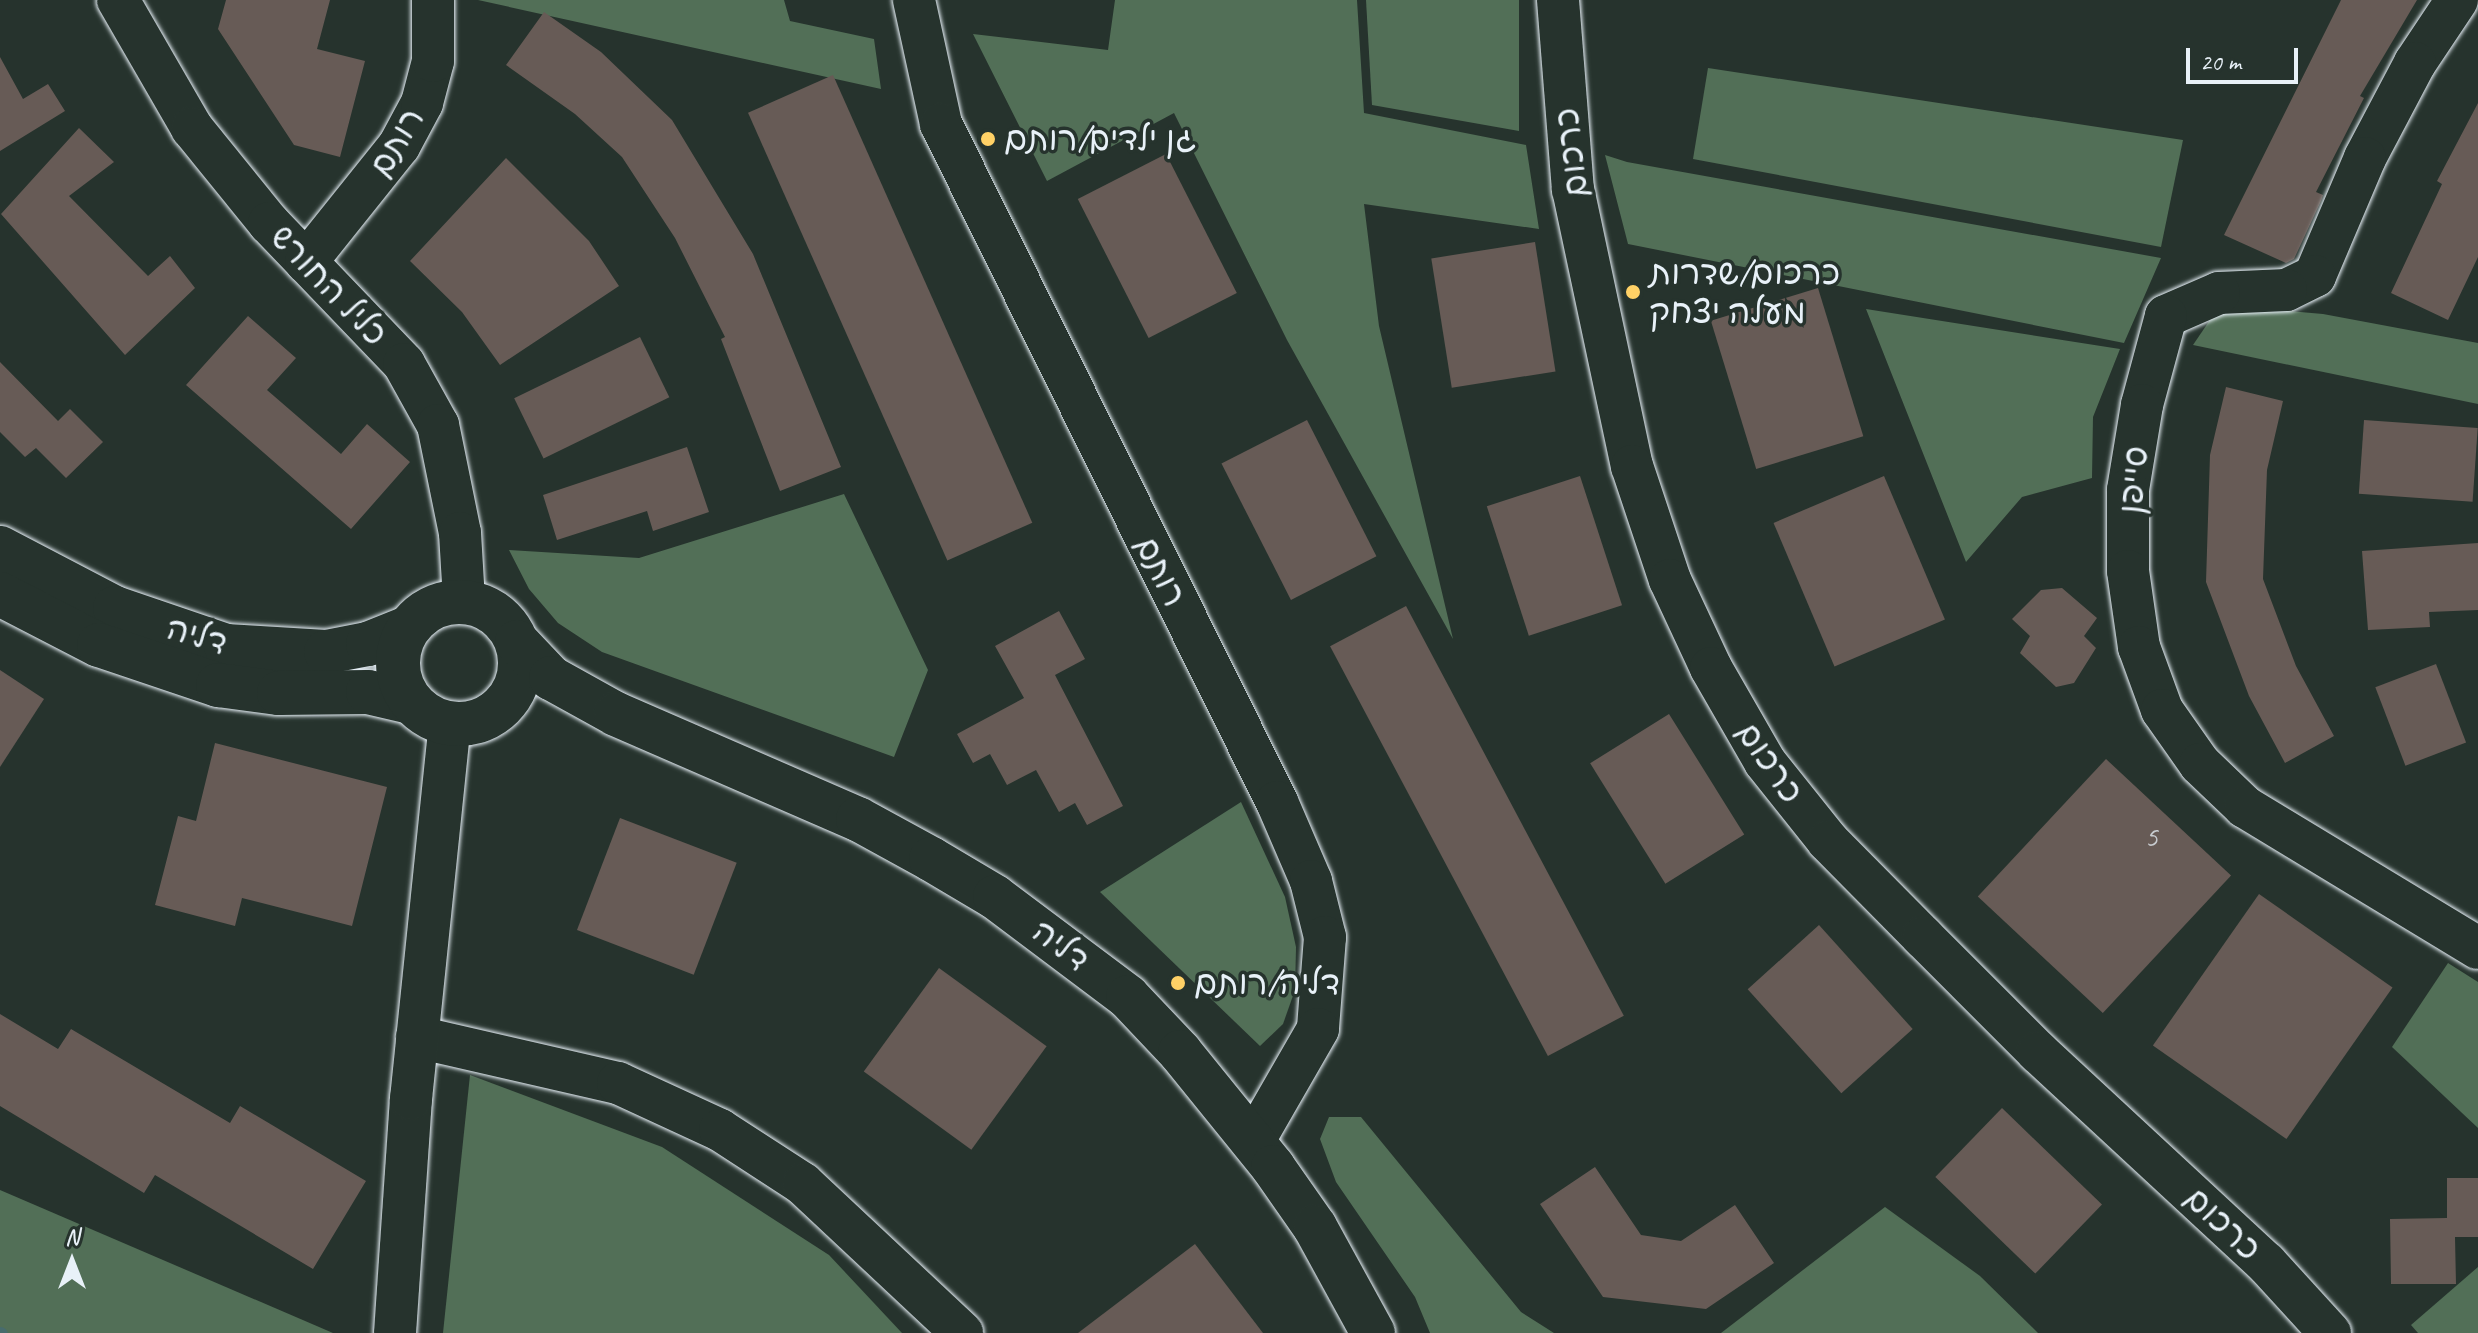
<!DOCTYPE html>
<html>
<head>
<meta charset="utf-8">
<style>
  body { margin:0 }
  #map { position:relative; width:2478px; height:1333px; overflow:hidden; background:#26332d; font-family:Caveat,"Playpen Sans Hebrew",sans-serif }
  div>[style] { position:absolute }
  .green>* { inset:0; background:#526f57 }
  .stream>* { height:11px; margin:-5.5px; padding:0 5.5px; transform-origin:5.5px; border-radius:5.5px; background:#486c6d }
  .building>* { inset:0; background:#675b56; transform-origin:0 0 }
  .roads { filter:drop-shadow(0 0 2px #e8f1f8) drop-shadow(0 0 2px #e8f1f8) }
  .street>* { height:42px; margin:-21px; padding:0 21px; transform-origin:21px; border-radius:21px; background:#26332d }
  .secondary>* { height:44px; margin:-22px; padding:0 22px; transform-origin:22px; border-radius:22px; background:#26332d }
  .secondary>.ring { margin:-22px; padding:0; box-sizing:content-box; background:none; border:44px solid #26332d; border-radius:50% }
  .dots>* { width:22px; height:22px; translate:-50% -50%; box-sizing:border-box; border:4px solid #26332d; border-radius:50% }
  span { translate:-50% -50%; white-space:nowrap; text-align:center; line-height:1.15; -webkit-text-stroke:7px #26332d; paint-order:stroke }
  .number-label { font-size:30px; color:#c8ccd0 }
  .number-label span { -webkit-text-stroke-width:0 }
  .poi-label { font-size:34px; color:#e8f1f8 }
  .left { translate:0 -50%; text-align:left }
  .street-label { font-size:34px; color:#e8f1f8 }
  .north { position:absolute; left:32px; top:1221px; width:80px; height:80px; -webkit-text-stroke:6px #26332d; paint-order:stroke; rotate:0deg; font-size:22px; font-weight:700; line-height:32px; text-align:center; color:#e8f1f8 }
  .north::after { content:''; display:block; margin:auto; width:28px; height:36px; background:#e8f1f8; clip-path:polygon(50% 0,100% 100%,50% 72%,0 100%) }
  .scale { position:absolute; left:2186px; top:48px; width:112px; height:36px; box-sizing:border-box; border:4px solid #e8f1f8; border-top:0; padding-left:10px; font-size:24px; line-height:28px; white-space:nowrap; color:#e8f1f8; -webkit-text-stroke:6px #26332d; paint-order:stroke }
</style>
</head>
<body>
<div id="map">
  <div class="green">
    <i style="clip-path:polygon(478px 0,784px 0,790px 21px,874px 39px,881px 89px)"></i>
    <i style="clip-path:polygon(1115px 0,1357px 0,1364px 113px,1526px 145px,1539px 229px,1364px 204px,1379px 326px,1453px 639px,1287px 340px,1174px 113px,1047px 181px,973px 34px,1108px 50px)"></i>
    <i style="clip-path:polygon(1366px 0,1519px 0,1519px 131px,1372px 105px)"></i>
    <i style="clip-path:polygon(1708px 68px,2183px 140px,2161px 247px,1693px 159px)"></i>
    <i style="clip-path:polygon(1605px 155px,1627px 162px,2161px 258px,2124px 343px,1628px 244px)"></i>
    <i style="clip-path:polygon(2256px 308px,2323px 314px,2478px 343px,2478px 404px,2193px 345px,2216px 311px)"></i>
    <i style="clip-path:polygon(1866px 309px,2120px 349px,2093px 417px,2092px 478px,2022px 497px,1966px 562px)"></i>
    <i style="clip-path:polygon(844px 494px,928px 670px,894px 757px,602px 652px,558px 623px,529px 589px,509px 550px,639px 558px)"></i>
    <i style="clip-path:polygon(1241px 802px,1285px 897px,1296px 947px,1295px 990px,1283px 1024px,1260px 1046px,1100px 892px)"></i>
    <i style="clip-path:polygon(2448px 963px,2478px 982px,2478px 1128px,2392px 1047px)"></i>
    <i style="clip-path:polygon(470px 1075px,662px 1147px,829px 1255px,902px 1333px,443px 1333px)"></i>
    <i style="clip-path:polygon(1329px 1117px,1361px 1117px,1521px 1312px,1554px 1333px,1430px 1333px,1415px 1297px,1336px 1182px,1320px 1139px)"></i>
    <i style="clip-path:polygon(0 1190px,333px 1333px,0 1333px)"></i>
    <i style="clip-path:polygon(1885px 1207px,1980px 1276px,2038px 1333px,1721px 1333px)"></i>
    <i style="clip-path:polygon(2478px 1267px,2478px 1333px,2418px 1333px,2411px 1325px)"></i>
  </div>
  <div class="stream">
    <i style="left:0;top:1332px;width:2px;rotate:27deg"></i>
  </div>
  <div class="building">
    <i style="clip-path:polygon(226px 0,330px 0,317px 49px,365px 61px,340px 157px,294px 145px,218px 29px)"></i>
    <i style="clip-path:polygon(2341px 0,2417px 0,2360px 96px,2364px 98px,2316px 192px,2323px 195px,2321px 201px,2294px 259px,2286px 263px,2224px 235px)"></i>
    <i style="clip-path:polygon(544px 12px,601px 52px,672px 120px,753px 254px,841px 467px,780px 491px,721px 339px,725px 337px,675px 238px,622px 157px,575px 114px,506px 65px)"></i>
    <i style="clip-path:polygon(0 57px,23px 99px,48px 84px,65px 111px,0 151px)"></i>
    <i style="left:833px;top:75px;width:490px;height:93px;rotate:66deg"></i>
    <i style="clip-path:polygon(2478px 103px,2478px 257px,2448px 320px,2391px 293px,2442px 184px,2437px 181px)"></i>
    <i style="clip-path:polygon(79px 128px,114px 162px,69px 196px,148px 276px,170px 256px,195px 288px,125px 355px,1px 214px)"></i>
    <i style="left:1166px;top:154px;width:156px;height:99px;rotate:63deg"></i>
    <i style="clip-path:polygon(506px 158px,589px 241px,619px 286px,500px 365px,462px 312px,410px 261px)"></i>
    <i style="left:1535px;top:242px;width:131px;height:105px;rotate:81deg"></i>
    <i style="left:1818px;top:288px;width:155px;height:112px;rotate:73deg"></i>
    <i style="clip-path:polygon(248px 316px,296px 358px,267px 390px,341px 454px,367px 424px,410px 462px,351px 529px,186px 385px)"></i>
    <i style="left:640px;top:337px;width:67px;height:140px;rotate:64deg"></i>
    <i style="clip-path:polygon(0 362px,58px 421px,70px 409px,103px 442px,66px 478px,36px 448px,25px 457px,0 432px)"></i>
    <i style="clip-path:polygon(2226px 387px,2283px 401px,2267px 470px,2263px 579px,2296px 666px,2334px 736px,2285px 763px,2249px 696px,2206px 582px,2210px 455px)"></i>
    <i style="left:1307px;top:420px;width:153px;height:96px;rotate:63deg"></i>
    <i style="left:2364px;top:420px;width:114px;height:74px;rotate:4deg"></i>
    <i style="clip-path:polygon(687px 447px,709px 512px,653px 531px,647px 511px,557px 540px,543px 495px)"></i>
    <i style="left:1580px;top:476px;width:136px;height:98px;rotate:72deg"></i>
    <i style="left:1884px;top:476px;width:156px;height:120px;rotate:67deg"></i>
    <i style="clip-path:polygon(2478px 543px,2478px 610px,2429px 612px,2430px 627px,2368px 630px,2362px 551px)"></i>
    <i style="clip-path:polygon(2062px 588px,2097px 618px,2084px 636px,2096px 648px,2074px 683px,2056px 687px,2020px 653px,2030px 636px,2012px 619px,2041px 590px)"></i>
    <i style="left:1406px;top:606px;width:464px;height:86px;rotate:62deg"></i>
    <i style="clip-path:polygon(1059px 611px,1085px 659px,1055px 675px,1123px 806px,1087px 825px,1075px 803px,1059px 812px,1036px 770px,1007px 785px,990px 754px,973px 763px,957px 734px,1024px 698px,995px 646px)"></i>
    <i style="left:2436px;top:664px;width:84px;height:65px;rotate:69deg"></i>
    <i style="clip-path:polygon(0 670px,44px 699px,0 767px)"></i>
    <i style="left:1669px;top:714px;width:142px;height:93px;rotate:58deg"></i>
    <i style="clip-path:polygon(215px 743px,387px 787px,352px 926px,242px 898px,235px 926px,155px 905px,178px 816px,196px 821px)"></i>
    <i style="left:2106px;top:759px;width:171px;height:188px;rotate:43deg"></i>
    <i style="left:620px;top:818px;width:125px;height:120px;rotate:21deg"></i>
    <i style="left:2259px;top:894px;width:163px;height:185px;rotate:35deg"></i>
    <i style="left:1819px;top:925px;width:140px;height:96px;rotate:48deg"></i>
    <i style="left:939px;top:968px;width:133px;height:128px;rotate:36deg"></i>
    <i style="clip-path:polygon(0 1014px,58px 1049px,71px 1029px,230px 1123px,240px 1106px,366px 1181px,313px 1269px,155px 1175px,144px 1193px,0 1106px)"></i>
    <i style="left:2002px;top:1108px;width:139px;height:96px;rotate:44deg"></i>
    <i style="clip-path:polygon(1595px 1167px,1641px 1235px,1681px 1241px,1735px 1205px,1774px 1263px,1706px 1309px,1603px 1297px,1540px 1204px)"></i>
    <i style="clip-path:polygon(2447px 1178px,2478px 1178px,2478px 1237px,2455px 1237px,2456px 1284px,2391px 1284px,2390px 1219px,2447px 1218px)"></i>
    <i style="clip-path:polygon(1195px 1244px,1263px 1333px,1078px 1333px)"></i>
  </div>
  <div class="roads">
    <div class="street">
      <i style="left:118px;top:0;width:148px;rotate:60deg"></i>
      <i style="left:192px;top:128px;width:122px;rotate:51deg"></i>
      <i style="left:269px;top:223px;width:195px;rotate:46.2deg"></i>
      <i style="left:404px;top:364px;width:70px;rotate:60.9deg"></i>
      <i style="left:438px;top:425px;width:110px;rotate:78.5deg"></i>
      <i style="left:460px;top:533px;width:68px;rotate:86.6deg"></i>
      <i style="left:914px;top:0;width:127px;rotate:77.7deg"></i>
      <i style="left:941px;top:124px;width:757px;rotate:63.64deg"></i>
      <i style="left:1277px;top:802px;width:86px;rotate:66.7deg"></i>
      <i style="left:1311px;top:881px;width:58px;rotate:76deg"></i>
      <i style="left:1325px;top:937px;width:92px;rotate:94.4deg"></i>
      <i style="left:1318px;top:1029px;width:130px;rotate:119.9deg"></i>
      <i style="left:1558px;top:0;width:190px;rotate:85.5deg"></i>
      <i style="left:1573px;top:189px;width:283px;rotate:78deg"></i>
      <i style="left:1632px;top:466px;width:120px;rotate:71.6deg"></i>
      <i style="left:1670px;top:580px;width:97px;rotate:65deg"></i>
      <i style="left:1711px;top:668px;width:108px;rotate:60.1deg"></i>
      <i style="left:1765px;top:762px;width:101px;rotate:51.4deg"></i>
      <i style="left:1828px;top:841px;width:135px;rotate:45.3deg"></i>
      <i style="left:1923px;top:937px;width:163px;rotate:45deg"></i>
      <i style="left:2038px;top:1052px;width:311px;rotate:42.8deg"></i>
      <i style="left:2266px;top:1263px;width:95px;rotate:47.6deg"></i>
      <i style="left:2457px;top:0;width:76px;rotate:123.7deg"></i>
      <i style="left:2415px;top:63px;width:107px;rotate:117.8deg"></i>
      <i style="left:2365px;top:158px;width:128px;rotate:113deg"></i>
      <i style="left:2315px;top:276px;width:32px;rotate:154deg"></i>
      <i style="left:2286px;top:290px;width:67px;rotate:177.4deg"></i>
      <i style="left:2219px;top:293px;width:58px;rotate:156.5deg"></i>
      <i style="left:2166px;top:316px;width:92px;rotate:105.1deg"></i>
      <i style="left:2142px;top:405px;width:86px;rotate:99.4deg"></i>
      <i style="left:2128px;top:490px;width:81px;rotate:90deg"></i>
      <i style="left:2128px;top:571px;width:77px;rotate:81.8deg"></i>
      <i style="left:2139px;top:647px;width:67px;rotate:69.9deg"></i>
      <i style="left:2162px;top:710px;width:66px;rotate:54.9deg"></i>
      <i style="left:2200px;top:764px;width:62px;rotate:43.7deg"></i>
      <i style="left:2245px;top:807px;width:272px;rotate:31.2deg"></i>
      <i style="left:306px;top:262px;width:149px;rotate:-51.3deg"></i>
      <i style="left:399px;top:146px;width:49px;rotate:-61.9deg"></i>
      <i style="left:422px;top:103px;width:43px;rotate:-75.3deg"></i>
      <i style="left:433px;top:61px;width:61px;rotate:-90deg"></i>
      <i style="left:417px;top:1037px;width:206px;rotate:12.9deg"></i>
      <i style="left:618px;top:1083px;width:112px;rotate:24.7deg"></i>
      <i style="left:720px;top:1130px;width:99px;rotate:33deg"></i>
      <i style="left:803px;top:1184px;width:218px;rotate:43.1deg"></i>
      <i style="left:395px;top:1333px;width:235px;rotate:-86.1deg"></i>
      <i style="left:411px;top:1099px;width:377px;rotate:-84.1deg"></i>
    </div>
    <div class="secondary">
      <i style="left:0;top:548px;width:130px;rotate:27.6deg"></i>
      <i style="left:115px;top:608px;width:117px;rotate:18.9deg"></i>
      <i style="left:226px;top:646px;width:100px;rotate:3.4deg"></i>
      <i style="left:326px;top:652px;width:43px;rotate:-10.8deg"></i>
      <i style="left:368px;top:644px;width:43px;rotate:-21.8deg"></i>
      <i style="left:0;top:594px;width:111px;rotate:27.3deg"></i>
      <i style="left:99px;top:645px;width:126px;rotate:18.6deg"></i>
      <i style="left:218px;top:685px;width:62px;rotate:7.5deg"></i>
      <i style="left:279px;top:693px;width:89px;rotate:-0.6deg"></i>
      <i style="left:368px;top:692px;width:44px;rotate:13.1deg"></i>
      <i class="ring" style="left:398px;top:602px;width:78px;height:78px"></i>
      <i style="left:517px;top:642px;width:50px;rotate:46.6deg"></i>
      <i style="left:551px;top:678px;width:74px;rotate:29deg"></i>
      <i style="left:616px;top:714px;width:264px;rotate:23.5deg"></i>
      <i style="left:858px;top:819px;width:83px;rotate:28.7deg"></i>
      <i style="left:931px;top:859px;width:74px;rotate:30.7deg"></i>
      <i style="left:995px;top:897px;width:166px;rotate:36.9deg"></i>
      <i style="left:1128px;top:997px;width:76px;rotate:46.6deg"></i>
      <i style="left:1180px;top:1052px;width:148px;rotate:51deg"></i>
      <i style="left:1273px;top:1167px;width:73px;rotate:55deg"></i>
      <i style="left:1315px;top:1227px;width:121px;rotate:61.3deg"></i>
    </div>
  </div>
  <div class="dots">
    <i style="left:988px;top:139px;background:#ffd166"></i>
    <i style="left:1633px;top:292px;background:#ffd166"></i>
    <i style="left:1178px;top:983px;background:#ffd166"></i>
  </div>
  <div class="number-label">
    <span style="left:2151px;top:836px">5</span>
  </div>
  <div class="poi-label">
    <span class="left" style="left:1004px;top:139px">גן ילדים/רותם</span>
    <span class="left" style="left:1649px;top:292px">כרכום/שדרות<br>מעלה יצחק</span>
    <span class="left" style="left:1194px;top:983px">דליה/רותם</span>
  </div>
  <div class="street-label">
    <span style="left:396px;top:142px;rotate:-59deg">רותם</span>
    <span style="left:1571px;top:153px;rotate:-97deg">כרכום</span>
    <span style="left:329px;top:285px;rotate:46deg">כליל החורש</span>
    <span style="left:2133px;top:480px;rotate:-85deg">סייפן</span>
    <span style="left:1161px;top:571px;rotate:63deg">רותם</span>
    <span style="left:197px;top:635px;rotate:16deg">דליה</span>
    <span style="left:1770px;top:762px;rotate:55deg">כרכום</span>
    <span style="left:1061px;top:945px;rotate:37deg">דליה</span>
    <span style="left:2223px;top:1223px;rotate:43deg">כרכום</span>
  </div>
  <div class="north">N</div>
  <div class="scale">20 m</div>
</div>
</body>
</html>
